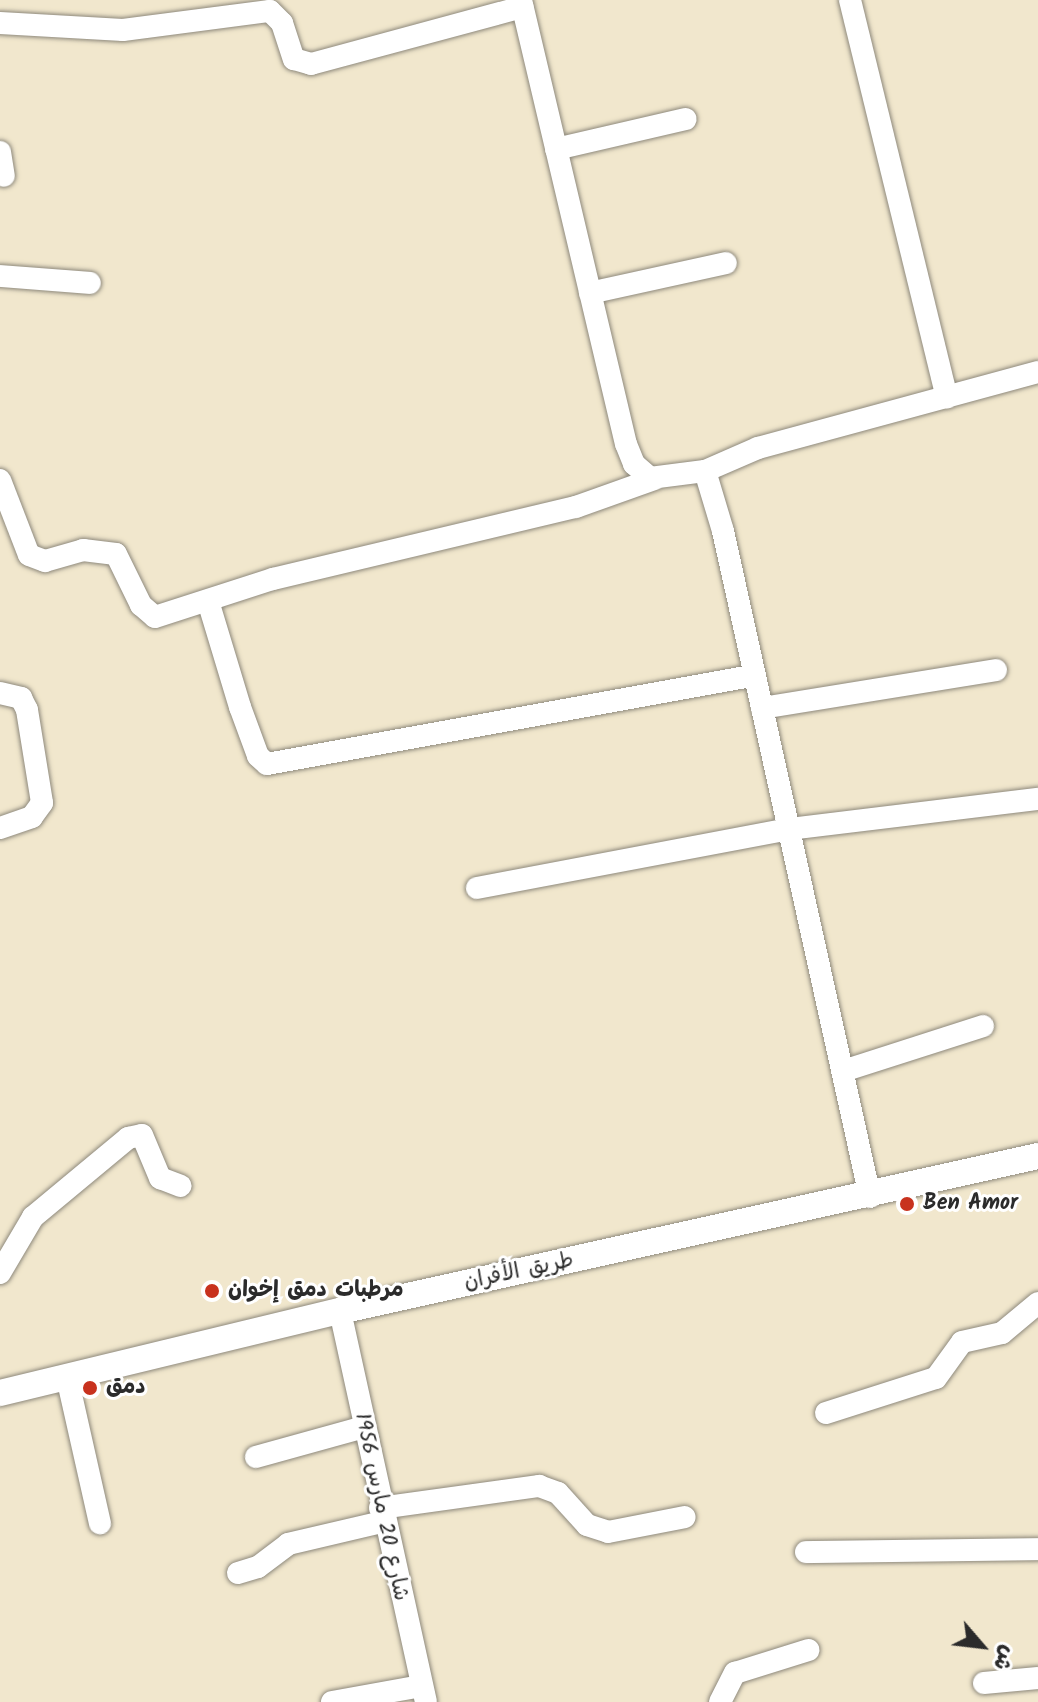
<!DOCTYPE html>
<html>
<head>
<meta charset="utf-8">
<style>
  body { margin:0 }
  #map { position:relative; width:1038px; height:1702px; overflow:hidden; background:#f1e7cd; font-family:Kalam,"Playpen Sans Arabic",sans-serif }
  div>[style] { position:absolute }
  .roads { filter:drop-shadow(0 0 2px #8e897c) drop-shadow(0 0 2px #8e897c) }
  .minor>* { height:22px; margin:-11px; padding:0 11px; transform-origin:11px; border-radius:11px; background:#fff }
  .major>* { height:26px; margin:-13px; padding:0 13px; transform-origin:13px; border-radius:13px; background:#fff }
  .dots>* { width:22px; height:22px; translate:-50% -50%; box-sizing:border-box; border:4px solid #fff; border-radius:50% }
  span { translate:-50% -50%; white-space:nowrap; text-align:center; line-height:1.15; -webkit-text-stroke:6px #fff; paint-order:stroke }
  .poi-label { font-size:22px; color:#2b2b2b; font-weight:700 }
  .left { translate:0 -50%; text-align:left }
  .street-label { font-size:22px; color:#2b2b2b }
  .north { position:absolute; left:942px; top:1606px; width:80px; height:80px; -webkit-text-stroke:6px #fff; paint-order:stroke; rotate:118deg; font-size:22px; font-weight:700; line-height:32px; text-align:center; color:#2b2b2b }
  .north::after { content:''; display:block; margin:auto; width:28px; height:36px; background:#2b2b2b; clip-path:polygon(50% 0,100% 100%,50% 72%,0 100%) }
</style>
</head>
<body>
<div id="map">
  <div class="roads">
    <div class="minor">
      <i style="left:521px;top:0;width:456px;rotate:76.7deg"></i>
      <i style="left:626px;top:444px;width:22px;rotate:68deg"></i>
      <i style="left:634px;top:464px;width:21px;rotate:41deg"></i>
      <i style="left:650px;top:478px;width:55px;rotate:-7.3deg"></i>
      <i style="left:705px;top:471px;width:63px;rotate:73.3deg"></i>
      <i style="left:723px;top:531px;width:682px;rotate:77.55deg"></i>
      <i style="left:850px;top:0;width:409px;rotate:76.3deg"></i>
      <i style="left:0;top:23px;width:123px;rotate:3.3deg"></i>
      <i style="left:123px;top:30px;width:148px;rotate:-7.4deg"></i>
      <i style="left:270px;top:11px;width:17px;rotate:45deg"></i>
      <i style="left:282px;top:23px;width:38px;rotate:72deg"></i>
      <i style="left:294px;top:59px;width:18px;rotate:16deg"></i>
      <i style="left:311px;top:64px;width:219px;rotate:-15.1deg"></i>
      <i style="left:556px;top:149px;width:133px;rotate:-13deg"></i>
      <i style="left:0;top:152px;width:24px;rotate:81deg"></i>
      <i style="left:0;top:276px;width:90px;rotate:4.4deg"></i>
      <i style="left:590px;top:293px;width:139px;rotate:-12.4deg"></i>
      <i style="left:705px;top:471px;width:58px;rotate:-23.5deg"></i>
      <i style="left:758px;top:448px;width:290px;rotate:-15.2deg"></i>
      <i style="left:0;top:480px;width:80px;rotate:68.9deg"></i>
      <i style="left:29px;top:555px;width:17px;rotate:21deg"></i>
      <i style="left:45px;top:561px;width:40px;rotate:-16deg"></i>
      <i style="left:83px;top:550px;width:33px;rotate:7deg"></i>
      <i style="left:116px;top:554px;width:57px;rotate:63.9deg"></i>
      <i style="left:141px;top:605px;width:18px;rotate:41deg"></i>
      <i style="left:155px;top:617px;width:124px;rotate:-17.9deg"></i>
      <i style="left:273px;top:579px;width:311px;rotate:-13.4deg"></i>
      <i style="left:576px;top:507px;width:83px;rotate:-19.7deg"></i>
      <i style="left:208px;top:601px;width:111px;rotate:73.2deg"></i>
      <i style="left:240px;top:707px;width:52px;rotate:69.8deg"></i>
      <i style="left:258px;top:756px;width:12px;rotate:42deg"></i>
      <i style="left:267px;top:764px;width:496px;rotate:-10.3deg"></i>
      <i style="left:0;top:693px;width:22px;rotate:13deg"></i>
      <i style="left:21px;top:698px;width:13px;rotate:63deg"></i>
      <i style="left:27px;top:710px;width:94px;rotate:80.8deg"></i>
      <i style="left:42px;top:803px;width:17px;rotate:126deg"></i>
      <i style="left:32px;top:817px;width:34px;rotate:161deg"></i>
      <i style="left:762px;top:708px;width:237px;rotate:-9.2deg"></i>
      <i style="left:477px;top:888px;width:318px;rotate:-10.7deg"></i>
      <i style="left:789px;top:829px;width:251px;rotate:-6.9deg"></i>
      <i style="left:843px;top:1071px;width:147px;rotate:-17.8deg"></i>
      <i style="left:0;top:1273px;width:65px;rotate:-59.5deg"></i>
      <i style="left:33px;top:1217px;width:124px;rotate:-39.7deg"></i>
      <i style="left:128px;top:1138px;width:14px;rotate:-12deg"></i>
      <i style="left:142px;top:1135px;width:47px;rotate:67.3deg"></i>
      <i style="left:160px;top:1178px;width:22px;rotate:21deg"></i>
      <i style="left:340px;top:1311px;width:400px;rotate:77.6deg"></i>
      <i style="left:67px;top:1377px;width:150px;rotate:77.3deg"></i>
      <i style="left:826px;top:1413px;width:115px;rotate:-17.7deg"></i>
      <i style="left:936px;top:1378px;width:44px;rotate:-54.2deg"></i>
      <i style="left:962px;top:1342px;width:41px;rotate:-12.7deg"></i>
      <i style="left:1002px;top:1333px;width:47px;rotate:-39.8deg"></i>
      <i style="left:256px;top:1457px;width:112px;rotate:-15.5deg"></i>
      <i style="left:380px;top:1508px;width:161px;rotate:-7.9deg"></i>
      <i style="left:539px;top:1486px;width:20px;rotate:20deg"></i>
      <i style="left:558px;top:1493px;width:43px;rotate:47.8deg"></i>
      <i style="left:587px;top:1525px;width:22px;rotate:18deg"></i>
      <i style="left:608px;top:1532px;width:78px;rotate:-11deg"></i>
      <i style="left:806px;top:1552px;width:232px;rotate:-0.7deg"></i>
      <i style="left:238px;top:1573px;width:21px;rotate:-17deg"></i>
      <i style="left:258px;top:1567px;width:38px;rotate:-37deg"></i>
      <i style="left:288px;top:1544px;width:97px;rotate:-13.2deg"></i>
      <i style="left:984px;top:1683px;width:54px;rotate:-5.3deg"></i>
      <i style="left:332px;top:1702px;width:90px;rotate:-10.2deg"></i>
      <i style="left:720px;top:1702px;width:33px;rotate:-63deg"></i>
      <i style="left:735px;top:1673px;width:77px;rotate:-17.3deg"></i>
    </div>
    <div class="major">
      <i style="left:0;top:1393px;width:350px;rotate:-13.6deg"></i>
      <i style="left:340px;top:1311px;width:715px;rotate:-12.52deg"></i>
    </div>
  </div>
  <div class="dots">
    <i style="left:907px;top:1204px;background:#c8321e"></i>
    <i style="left:212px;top:1291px;background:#c8321e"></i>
    <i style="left:90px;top:1388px;background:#c8321e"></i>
  </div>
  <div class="poi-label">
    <span class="left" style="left:923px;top:1204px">Ben Amor</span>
    <span class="left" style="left:228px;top:1291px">مرطبات دمق إخوان</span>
    <span class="left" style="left:106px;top:1388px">دمق</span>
  </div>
  <div class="street-label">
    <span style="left:519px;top:1272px;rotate:-12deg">طريق الأفران</span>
    <span style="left:381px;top:1507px;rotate:78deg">شارع 20 مارس 1956</span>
  </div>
  <div class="north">ش</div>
</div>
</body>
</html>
